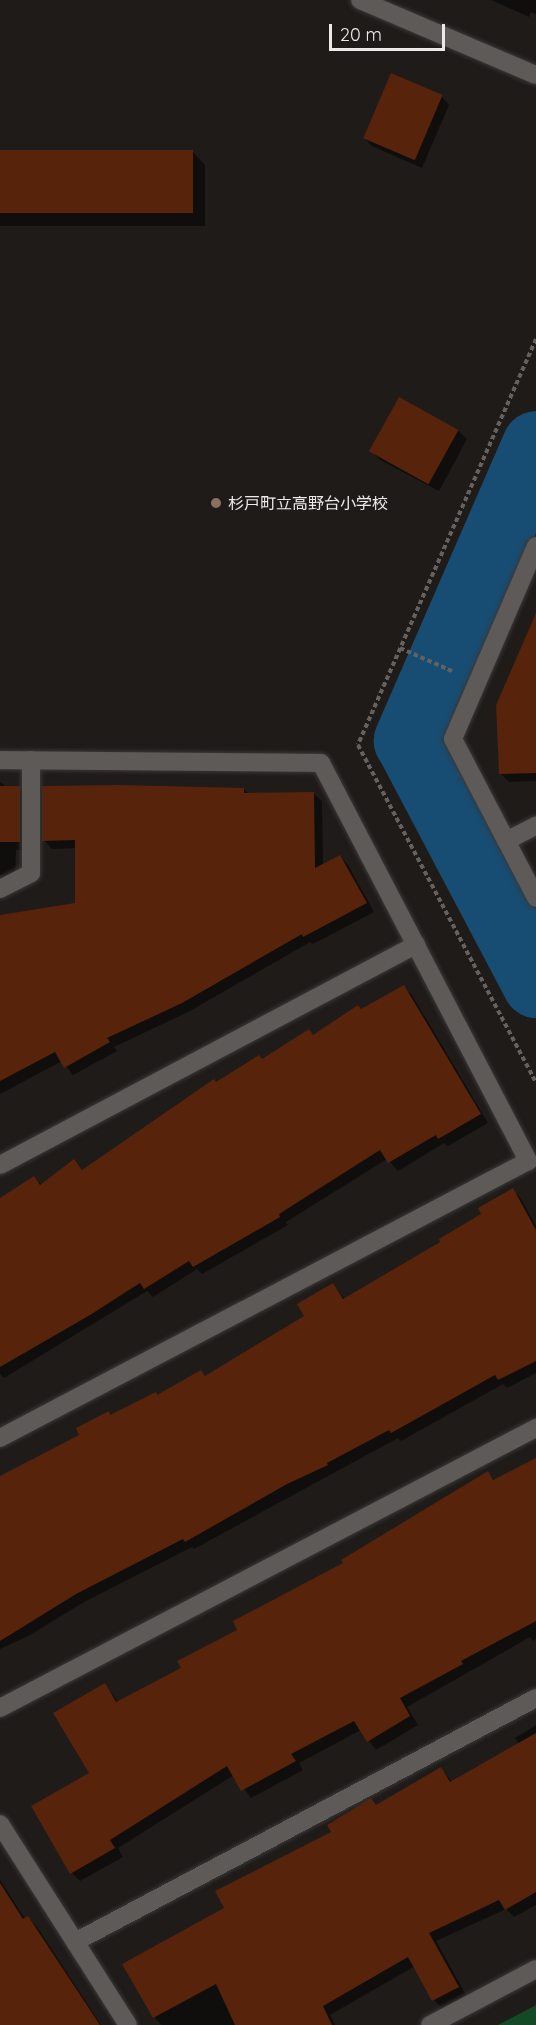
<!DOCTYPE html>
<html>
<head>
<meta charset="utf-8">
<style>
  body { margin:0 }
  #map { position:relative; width:536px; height:2025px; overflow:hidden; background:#1e1b19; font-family:Quicksand,"Noto Sans JP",sans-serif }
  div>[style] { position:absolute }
  .green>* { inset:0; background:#134924 }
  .shadow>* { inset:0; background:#0007 }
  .river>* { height:69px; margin:-34.5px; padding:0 34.5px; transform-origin:34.5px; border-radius:34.5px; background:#184d73 }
  .building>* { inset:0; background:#57230b; transform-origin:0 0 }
  .path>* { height:4px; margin-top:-2px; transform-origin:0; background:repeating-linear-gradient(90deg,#64615f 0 4.5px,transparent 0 7.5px) }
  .roads { filter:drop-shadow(0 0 2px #3a3837) drop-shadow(0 0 2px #3a3837) }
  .minor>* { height:18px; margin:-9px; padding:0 9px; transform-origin:9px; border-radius:9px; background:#5d5a58 }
  .dots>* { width:16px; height:16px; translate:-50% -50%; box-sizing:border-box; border:3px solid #1e1b19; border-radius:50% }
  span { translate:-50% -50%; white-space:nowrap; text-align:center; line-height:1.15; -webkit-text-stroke:6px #1e1b19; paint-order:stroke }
  .poi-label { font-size:16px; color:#ebeae8 }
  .left { translate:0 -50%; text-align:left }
  .scale { position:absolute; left:329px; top:24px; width:116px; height:27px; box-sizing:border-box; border:3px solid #ebeae8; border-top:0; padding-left:8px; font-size:18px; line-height:21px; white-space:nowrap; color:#ebeae8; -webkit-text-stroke:4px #1e1b19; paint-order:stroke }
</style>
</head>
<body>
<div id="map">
  <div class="green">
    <i style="clip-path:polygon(536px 2005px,536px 2025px,498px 2025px)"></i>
  </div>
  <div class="shadow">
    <i style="clip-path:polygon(491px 0,536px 0,536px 14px,531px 12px,529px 17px)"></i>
    <i style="clip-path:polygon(441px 96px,449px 105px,422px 168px,372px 146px,364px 138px)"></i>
    <i style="clip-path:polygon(0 152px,193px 152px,205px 165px,205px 226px,0 226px)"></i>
    <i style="clip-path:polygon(459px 431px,467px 439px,439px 491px,380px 460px,372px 452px)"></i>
    <i style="clip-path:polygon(536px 643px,536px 781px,509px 782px,501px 774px)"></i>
    <i style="clip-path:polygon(0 782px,8px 788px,19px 788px,27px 796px,27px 850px,16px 850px,15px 876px,0 875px)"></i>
    <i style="clip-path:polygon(244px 789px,249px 794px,313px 793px,322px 801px,323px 866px,340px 856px,348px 865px,374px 912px,313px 944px,310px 942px,190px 1011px,114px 1047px,117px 1051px,73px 1075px,62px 1061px,0 1094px,0 925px,77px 904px,77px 848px,52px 849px,44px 840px)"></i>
    <i style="clip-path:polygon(403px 986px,412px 995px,488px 1123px,448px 1146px,444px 1143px,398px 1171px,387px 1159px,286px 1222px,288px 1225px,202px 1274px,197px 1269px,153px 1297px,147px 1291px,4px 1378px,0 1374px,0 1200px,34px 1178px,42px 1185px,74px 1161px,84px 1171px,216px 1084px,314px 1036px)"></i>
    <i style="clip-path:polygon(513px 1190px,521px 1199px,536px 1226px,536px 1373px,507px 1388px,503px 1384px,401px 1441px,398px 1438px,194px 1549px,192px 1547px,84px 1602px,30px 1635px,0 1649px,0 1478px,81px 1436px,108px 1413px,111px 1416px,158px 1396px,201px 1372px,206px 1377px,306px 1317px,333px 1285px,345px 1299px,442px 1242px,483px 1215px)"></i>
    <i style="clip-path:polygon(536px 1460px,536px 1639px,533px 1641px,530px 1637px,407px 1707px,418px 1725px,376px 1750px,361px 1730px,299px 1763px,303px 1770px,251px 1798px,234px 1775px,118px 1848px,123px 1857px,80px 1881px,72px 1873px,33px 1806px,91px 1773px,105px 1685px,119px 1703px,183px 1669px,487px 1473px,495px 1481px)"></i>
    <i style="clip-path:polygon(536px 1725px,536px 1905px,514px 1917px,506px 1909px,436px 1941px,466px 1995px,442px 2008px,434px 2000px,415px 1966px,330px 2015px,335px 2025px,162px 2025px,154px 2017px,226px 1908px,333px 1832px,377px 1806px,441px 1769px,453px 1783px,519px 1744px,515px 1738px)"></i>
    <i style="clip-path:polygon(0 1880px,25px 1919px,28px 1918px,37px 1927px,101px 2025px,7px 2025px,0 2013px)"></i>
  </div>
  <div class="river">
    <i style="left:536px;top:445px;width:322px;rotate:113.5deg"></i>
    <i style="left:408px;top:740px;width:275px;rotate:62.2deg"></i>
  </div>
  <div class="building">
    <i style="left:391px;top:73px;width:56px;height:71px;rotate:23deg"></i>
    <i style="left:0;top:150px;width:193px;height:63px"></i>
    <i style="left:399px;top:397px;width:68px;height:62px;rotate:29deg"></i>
    <i style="clip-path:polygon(536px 613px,536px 773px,499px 774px,496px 705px)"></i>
    <i style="clip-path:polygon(119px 785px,244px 788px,244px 793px,314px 792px,315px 868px,340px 855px,367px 903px,303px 937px,302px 934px,182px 1003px,107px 1038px,110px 1042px,64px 1068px,55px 1052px,0 1081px,0 915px,75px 903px,75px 840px,42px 841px,42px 786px)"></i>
    <i style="left:20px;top:786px;width:56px;height:20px;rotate:90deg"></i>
    <i style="clip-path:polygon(404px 985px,481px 1114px,438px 1139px,436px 1135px,388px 1163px,380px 1150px,279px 1214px,280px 1217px,193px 1267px,189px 1261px,144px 1289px,140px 1283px,90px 1315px,0 1367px,0 1198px,34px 1176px,40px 1185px,74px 1159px,82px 1170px,214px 1079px,216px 1082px,259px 1055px,262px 1059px,309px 1029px,313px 1035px,358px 1005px,361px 1009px)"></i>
    <i style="clip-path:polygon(513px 1188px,536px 1230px,536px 1361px,498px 1380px,495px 1375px,391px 1433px,389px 1430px,327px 1463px,328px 1465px,287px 1484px,185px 1542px,183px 1539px,76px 1594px,0 1641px,0 1476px,79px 1435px,76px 1428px,109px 1411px,110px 1415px,156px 1392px,157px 1395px,201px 1370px,205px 1376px,304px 1316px,297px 1304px,333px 1283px,343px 1299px,440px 1242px,439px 1239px,481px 1214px,478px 1208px)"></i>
    <i style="clip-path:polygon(536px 1458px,536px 1621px,461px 1661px,463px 1664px,400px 1698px,410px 1716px,367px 1742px,354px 1721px,291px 1754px,296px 1761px,241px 1791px,227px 1766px,110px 1840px,115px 1848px,70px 1874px,31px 1806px,89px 1773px,53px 1713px,105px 1683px,116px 1702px,181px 1668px,177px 1661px,237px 1630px,233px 1621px,343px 1563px,341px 1560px,488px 1471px,493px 1480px)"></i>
    <i style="clip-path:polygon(536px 1733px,536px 1892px,505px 1910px,499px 1900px,429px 1933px,459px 1987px,432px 2001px,408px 1957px,323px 2006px,332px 2025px,235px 2025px,216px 1984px,153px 2018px,122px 1964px,224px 1908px,215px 1891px,331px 1832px,327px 1825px,371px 1798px,376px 1805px,441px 1767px,450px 1782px)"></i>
    <i style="clip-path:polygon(0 1883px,23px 1919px,28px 1916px,100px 2025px,0 2025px)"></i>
  </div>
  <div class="path">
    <i style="left:536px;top:339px;width:443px;rotate:113.7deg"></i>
    <i style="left:358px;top:745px;width:382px;rotate:62.2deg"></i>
    <i style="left:400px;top:648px;width:57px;rotate:23.9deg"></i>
  </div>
  <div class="roads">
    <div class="minor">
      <i style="left:360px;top:0;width:191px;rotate:23.1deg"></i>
      <i style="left:536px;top:546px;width:210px;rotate:113.3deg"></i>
      <i style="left:453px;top:739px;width:179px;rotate:62.4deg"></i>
      <i style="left:0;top:760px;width:321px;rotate:0.5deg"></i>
      <i style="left:321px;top:763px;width:449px;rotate:62.5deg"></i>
      <i style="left:528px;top:1161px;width:596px;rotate:152.32deg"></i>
      <i style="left:506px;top:841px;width:34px;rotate:-27deg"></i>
      <i style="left:0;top:889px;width:35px;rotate:-27deg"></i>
      <i style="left:31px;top:873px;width:113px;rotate:-90deg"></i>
      <i style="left:0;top:1165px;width:471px;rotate:-27.9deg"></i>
      <i style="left:0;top:1708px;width:605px;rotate:-27.58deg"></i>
      <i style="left:0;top:1824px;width:238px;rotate:57.5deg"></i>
      <i style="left:75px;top:1942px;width:522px;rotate:-27.89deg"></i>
      <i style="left:430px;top:2025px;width:120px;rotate:-27.8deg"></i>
    </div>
  </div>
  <div class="dots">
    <i style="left:216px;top:503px;background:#8d6e63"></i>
  </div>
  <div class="poi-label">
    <span class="left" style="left:228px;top:503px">杉戸町立高野台小学校</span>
  </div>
  <div class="scale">20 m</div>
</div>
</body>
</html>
